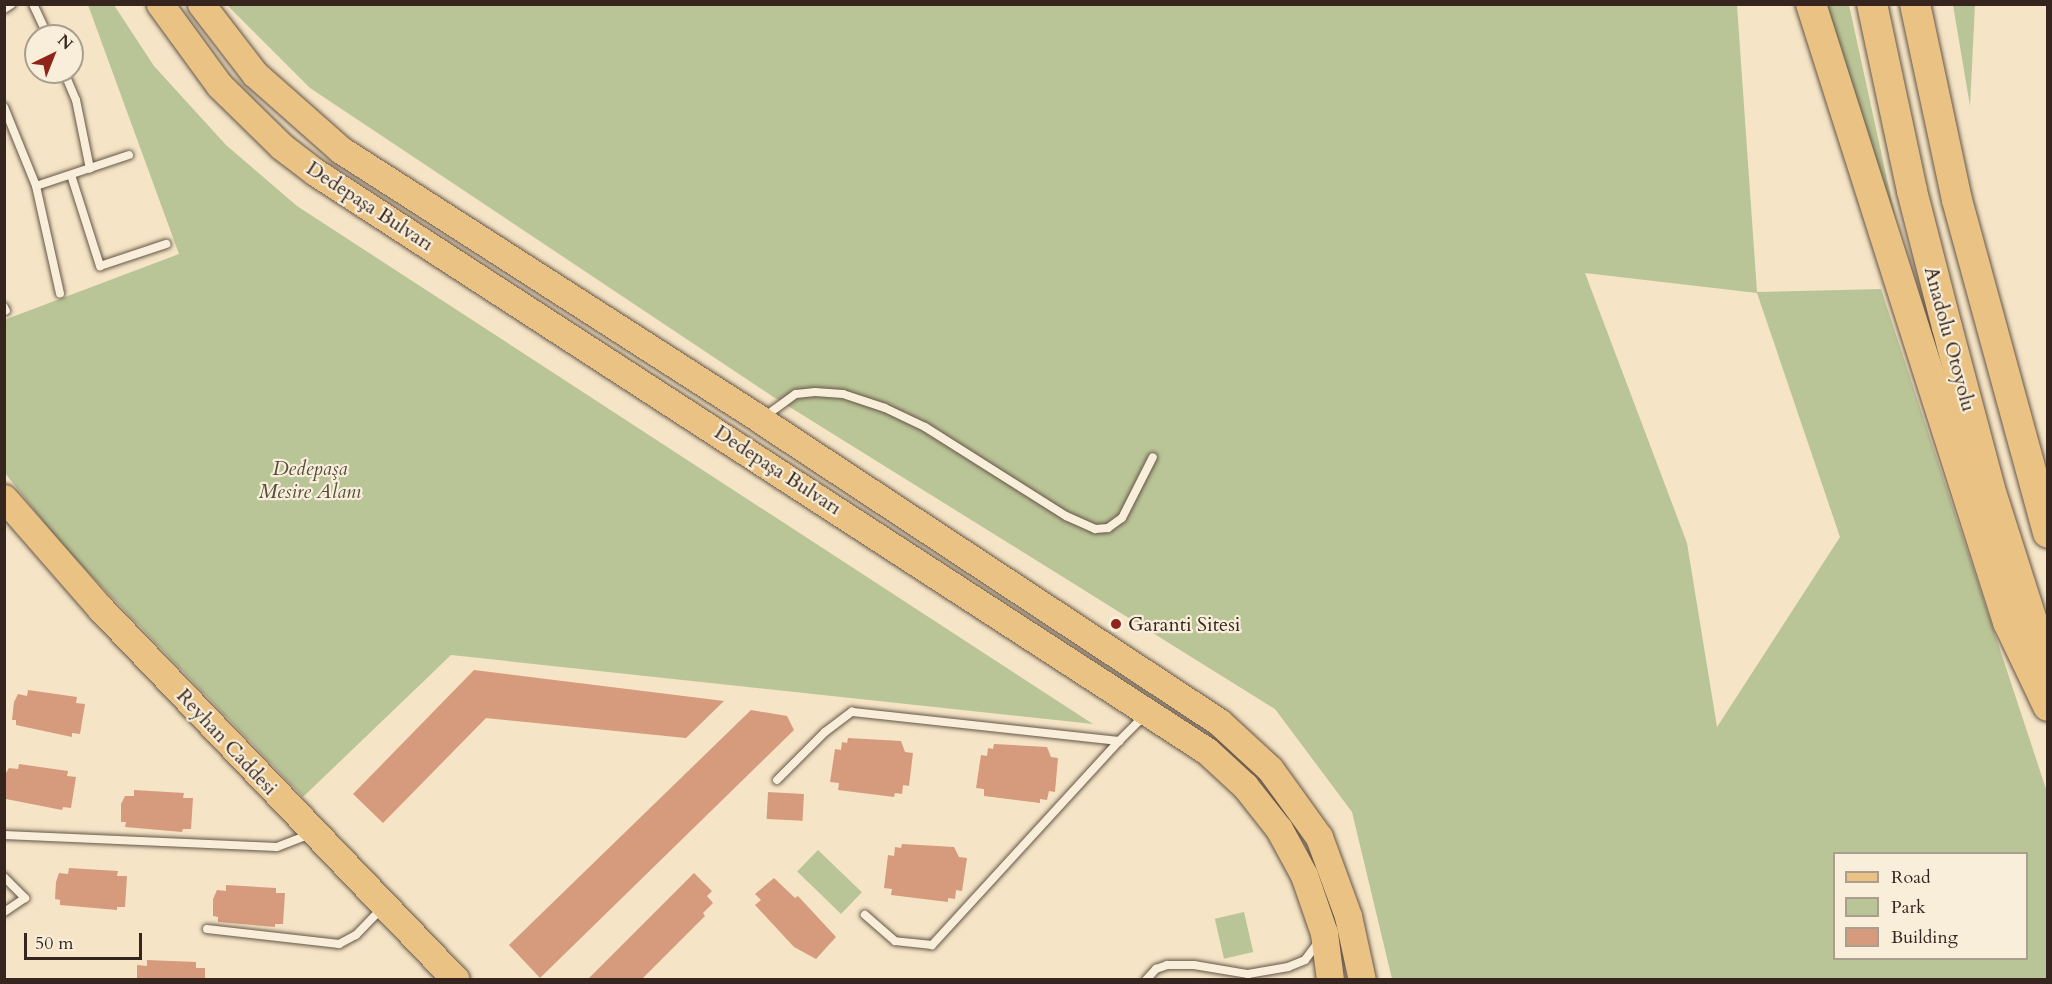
<!DOCTYPE html>
<html>
<head>
<meta charset="utf-8">
<style>
  body { margin:0 }
  #map { position:relative; width:2052px; height:984px; overflow:hidden; background:#f5e5c6; font-family:Cardo,serif }
  div>[style] { position:absolute }
  .green>* { inset:0; background:#bac597; transform-origin:0 0 }
  .building>* { inset:0; background:#d69a7d; transform-origin:0 0 }
  .roads { filter:drop-shadow(0 0 2px #655548) drop-shadow(0 0 2px #655548) }
  .service>* { height:8px; margin:-4px; padding:0 4px; transform-origin:4px; border-radius:4px; background:#f8eeda }
  .primary>* { height:27px; margin:-13.5px; padding:0 13.5px; transform-origin:13.5px; border-radius:13.5px; background:#eac283 }
  .motorway>* { height:30px; margin:-15px; padding:0 15px; transform-origin:15px; border-radius:15px; background:#eac283 }
  .dots>* { width:16px; height:16px; translate:-50% -50%; box-sizing:border-box; border:3px solid #f8eeda; border-radius:50% }
  span { translate:-50% -50%; white-space:nowrap; text-align:center; line-height:1.15; -webkit-text-stroke:4.5px #f8eeda; paint-order:stroke }
  .street-label { font-size:20px; color:#35251e }
  .park-label { font-size:20px; color:#564d3c; font-style:italic }
  .poi-label { font-size:20px; color:#35251e }
  .left { translate:0 -50%; text-align:left }
  .frame { position:absolute; inset:0; border:6px solid #35251e; pointer-events:none }
  .legend { position:absolute; left:1833px; top:852px; width:195px; height:108px; box-sizing:border-box; background:#f8eeda; border:2px solid #aa9e8f; margin:0; padding:8px 10px; list-style:none; font-size:18px; color:#35251e }
  .legend li { display:flex; align-items:center; gap:12px; height:30px }
  .legend b { width:30px; border:2px solid #aa9e8f }
  .north { position:absolute; left:24px; top:24px; width:60px; height:60px; box-sizing:border-box; background:#f8eeda; border:2px solid #aa9e8f; border-radius:50%; rotate:43deg; font-size:16px; font-weight:700; line-height:24px; text-align:center; color:#35251e }
  .north::after { content:''; display:block; margin:auto; width:21px; height:27px; background:#8f2418; clip-path:polygon(50% 0,100% 100%,50% 72%,0 100%) }
  .scale { position:absolute; left:24px; top:933px; width:118px; height:27px; box-sizing:border-box; border:3px solid #35251e; border-top:0; padding-left:8px; font-size:18px; line-height:21px; white-space:nowrap; color:#35251e; -webkit-text-stroke:4px #f8eeda; paint-order:stroke }
</style>
</head>
<body>
<div id="map">
  <div class="green">
    <i style="clip-path:polygon(88px 5px,114px 5px,154px 66px,226px 145px,297px 206px,1093px 724px,451px 655px,303px 797px,62px 545px,5px 473px,4px 320px,179px 254px)"></i>
    <i style="clip-path:polygon(evenodd,227px 5px,1737px 5px,1757px 292px,1881px 289px,2047px 792px,2047px 979px,1392px 979px,1352px 812px,1275px 709px,772px 396px,310px 88px,227px 5px,1585px 273px,1757px 293px,1840px 537px,1717px 727px,1687px 543px,1585px 273px,227px 5px,1834px 854px,2026px 854px,2026px 958px,1834px 958px,1834px 854px)"></i>
    <i style="clip-path:polygon(1825px 5px,1849px 5px,1899px 234px)"></i>
    <i style="clip-path:polygon(1953px 5px,1975px 5px,1970px 106px)"></i>
    <i style="left:818px;top:850px;width:61px;height:30px;rotate:44deg"></i>
    <i style="left:1244px;top:912px;width:41px;height:30px;rotate:77deg"></i>
  </div>
  <div class="building">
    <i style="clip-path:polygon(474px 670px,724px 701px,686px 738px,486px 718px,383px 823px,353px 794px)"></i>
    <i style="clip-path:polygon(28px 690px,77px 697px,76px 703px,85px 704px,80px 734px,72px 733px,72px 737px,16px 725px,16px 720px,12px 720px,14px 702px,18px 694px,27px 696px)"></i>
    <i style="clip-path:polygon(751px 710px,787px 716px,794px 730px,540px 978px,509px 945px)"></i>
    <i style="clip-path:polygon(848px 738px,901px 741px,905px 752px,913px 753px,909px 786px,903px 785px,902px 794px,895px 793px,894px 797px,838px 790px,839px 783px,830px 782px,835px 749px,841px 750px,842px 742px,847px 743px)"></i>
    <i style="clip-path:polygon(994px 744px,1047px 747px,1051px 757px,1058px 758px,1055px 792px,1049px 791px,1047px 800px,1040px 799px,1040px 803px,984px 796px,984px 789px,976px 788px,981px 755px,987px 756px,988px 748px,993px 749px)"></i>
    <i style="clip-path:polygon(19px 764px,68px 771px,67px 776px,76px 777px,71px 808px,63px 807px,62px 810px,6px 799px,4px 776px,9px 768px,18px 769px)"></i>
    <i style="clip-path:polygon(134px 790px,184px 793px,183px 798px,193px 798px,191px 829px,183px 829px,182px 832px,125px 827px,126px 822px,121px 822px,121px 804px,125px 796px,134px 796px)"></i>
    <i style="left:768px;top:792px;width:36px;height:27px;rotate:3deg"></i>
    <i style="clip-path:polygon(902px 844px,954px 847px,959px 857px,967px 858px,962px 891px,956px 890px,955px 899px,948px 898px,948px 902px,891px 895px,892px 889px,884px 888px,888px 855px,894px 856px,895px 847px,901px 848px)"></i>
    <i style="clip-path:polygon(69px 868px,118px 871px,117px 876px,127px 876px,125px 907px,117px 907px,117px 910px,60px 905px,60px 900px,55px 899px,56px 882px,59px 873px,68px 874px)"></i>
    <i style="clip-path:polygon(694px 873px,712px 891px,707px 896px,713px 903px,703px 913px,705px 916px,641px 980px,587px 980px)"></i>
    <i style="clip-path:polygon(774px 878px,795px 898px,798px 896px,836px 937px,816px 959px,794px 947px,755px 905px,761px 900px,755px 894px)"></i>
    <i style="clip-path:polygon(226px 885px,276px 888px,276px 893px,285px 893px,283px 924px,275px 924px,275px 927px,218px 922px,218px 917px,213px 916px,213px 899px,217px 890px,226px 891px)"></i>
    <i style="clip-path:polygon(147px 960px,196px 962px,196px 968px,205px 968px,205px 980px,137px 980px,137px 965px,147px 966px)"></i>
  </div>
  <div class="roads">
    <div class="service">
      <i style="left:33px;top:4px;width:35px;rotate:65deg"></i>
      <i style="left:4px;top:9px;width:9px;rotate:-32deg"></i>
      <i style="left:64px;top:72px;width:30px;rotate:67deg"></i>
      <i style="left:76px;top:100px;width:70px;rotate:78.5deg"></i>
      <i style="left:4px;top:107px;width:85px;rotate:67.9deg"></i>
      <i style="left:36px;top:186px;width:98px;rotate:-18.4deg"></i>
      <i style="left:71px;top:175px;width:96px;rotate:72.3deg"></i>
      <i style="left:100px;top:266px;width:70px;rotate:-18.4deg"></i>
      <i style="left:36px;top:186px;width:110px;rotate:77.4deg"></i>
      <i style="left:4px;top:307px;width:4px;rotate:63deg"></i>
      <i style="left:764px;top:417px;width:39px;rotate:-36deg"></i>
      <i style="left:796px;top:394px;width:19px;rotate:-6deg"></i>
      <i style="left:815px;top:392px;width:28px;rotate:4deg"></i>
      <i style="left:843px;top:394px;width:44px;rotate:18.4deg"></i>
      <i style="left:885px;top:408px;width:44px;rotate:25.4deg"></i>
      <i style="left:925px;top:427px;width:167px;rotate:32.3deg"></i>
      <i style="left:1066px;top:516px;width:32px;rotate:24deg"></i>
      <i style="left:1095px;top:529px;width:13px;rotate:-4deg"></i>
      <i style="left:1108px;top:528px;width:17px;rotate:-36deg"></i>
      <i style="left:1122px;top:518px;width:68px;rotate:-63.1deg"></i>
      <i style="left:1119px;top:741px;width:35px;rotate:-45deg"></i>
      <i style="left:777px;top:780px;width:68px;rotate:-45deg"></i>
      <i style="left:825px;top:732px;width:34px;rotate:-37deg"></i>
      <i style="left:852px;top:712px;width:269px;rotate:6.2deg"></i>
      <i style="left:1119px;top:741px;width:277px;rotate:132.5deg"></i>
      <i style="left:932px;top:945px;width:37px;rotate:-174deg"></i>
      <i style="left:895px;top:941px;width:40px;rotate:-139deg"></i>
      <i style="left:4px;top:835px;width:273px;rotate:2.5deg"></i>
      <i style="left:277px;top:847px;width:36px;rotate:-21deg"></i>
      <i style="left:4px;top:877px;width:30px;rotate:45deg"></i>
      <i style="left:25px;top:898px;width:25px;rotate:146deg"></i>
      <i style="left:207px;top:929px;width:133px;rotate:6.5deg"></i>
      <i style="left:339px;top:944px;width:19px;rotate:-28deg"></i>
      <i style="left:356px;top:935px;width:39px;rotate:-46deg"></i>
      <i style="left:1146px;top:980px;width:15px;rotate:-48deg"></i>
      <i style="left:1156px;top:969px;width:12px;rotate:-20deg"></i>
      <i style="left:1167px;top:965px;width:27px"></i>
      <i style="left:1194px;top:965px;width:55px;rotate:9.5deg"></i>
      <i style="left:1248px;top:974px;width:41px;rotate:-9.9deg"></i>
      <i style="left:1288px;top:967px;width:18px;rotate:-22deg"></i>
      <i style="left:1305px;top:960px;width:21px;rotate:-53deg"></i>
    </div>
    <div class="primary">
      <i style="left:160px;top:4px;width:100px;rotate:53.9deg"></i>
      <i style="left:219px;top:85px;width:87px;rotate:44.5deg"></i>
      <i style="left:281px;top:146px;width:43px;rotate:37.4deg"></i>
      <i style="left:315px;top:172px;width:1063px;rotate:32.99deg"></i>
      <i style="left:1207px;top:751px;width:52px;rotate:42.6deg"></i>
      <i style="left:1245px;top:786px;width:55px;rotate:51.7deg"></i>
      <i style="left:1279px;top:829px;width:52px;rotate:61.5deg"></i>
      <i style="left:1304px;top:875px;width:61px;rotate:71deg"></i>
      <i style="left:1324px;top:933px;width:47px;rotate:82.7deg"></i>
      <i style="left:201px;top:4px;width:88px;rotate:52.4deg"></i>
      <i style="left:255px;top:74px;width:115px;rotate:41.5deg"></i>
      <i style="left:341px;top:150px;width:499px;rotate:32.7deg"></i>
      <i style="left:761px;top:420px;width:549px;rotate:33.4deg"></i>
      <i style="left:1219px;top:722px;width:69px;rotate:42.7deg"></i>
      <i style="left:1270px;top:769px;width:84px;rotate:54.2deg"></i>
      <i style="left:1319px;top:837px;width:84px;rotate:69.8deg"></i>
      <i style="left:1348px;top:916px;width:66px;rotate:77.7deg"></i>
      <i style="left:4px;top:498px;width:147px;rotate:48.9deg"></i>
      <i style="left:101px;top:609px;width:513px;rotate:46.26deg"></i>
    </div>
    <div class="motorway">
      <i style="left:1811px;top:4px;width:649px;rotate:72.32deg"></i>
      <i style="left:2008px;top:622px;width:93px;rotate:64.5deg"></i>
      <i style="left:1872px;top:4px;width:191px;rotate:77.9deg"></i>
      <i style="left:1912px;top:191px;width:140px;rotate:75.6deg"></i>
      <i style="left:1947px;top:327px;width:168px;rotate:75.1deg"></i>
      <i style="left:1990px;top:489px;width:188px;rotate:72.3deg"></i>
      <i style="left:1915px;top:4px;width:200px;rotate:77.9deg"></i>
      <i style="left:1957px;top:200px;width:345px;rotate:74.7deg"></i>
    </div>
  </div>
  <div class="dots">
    <i style="left:1116px;top:624px;background:#8f2418"></i>
  </div>
  <div class="street-label">
    <span style="left:370px;top:206px;rotate:33deg">Dedepaşa Bulvarı</span>
    <span style="left:1950px;top:339px;rotate:75deg">Anadolu Otoyolu</span>
    <span style="left:778px;top:470px;rotate:33deg">Dedepaşa Bulvarı</span>
    <span style="left:227px;top:742px;rotate:47deg">Reyhan Caddesi</span>
  </div>
  <div class="park-label">
    <span style="left:310px;top:480px">Dedepaşa<br>Mesire Alanı</span>
  </div>
  <div class="poi-label">
    <span class="left" style="left:1128px;top:624px">Garanti Sitesi</span>
  </div>
  <div class="frame"></div>
  <ul class="legend">
  <li><b style="height:8px;background:#eac283"></b>Road</li>
  <li><b style="height:16px;background:#bac597"></b>Park</li>
  <li><b style="height:16px;background:#d69a7d"></b>Building</li>
  </ul>
  <div class="north">N</div>
  <div class="scale">50 m</div>
</div>
</body>
</html>
